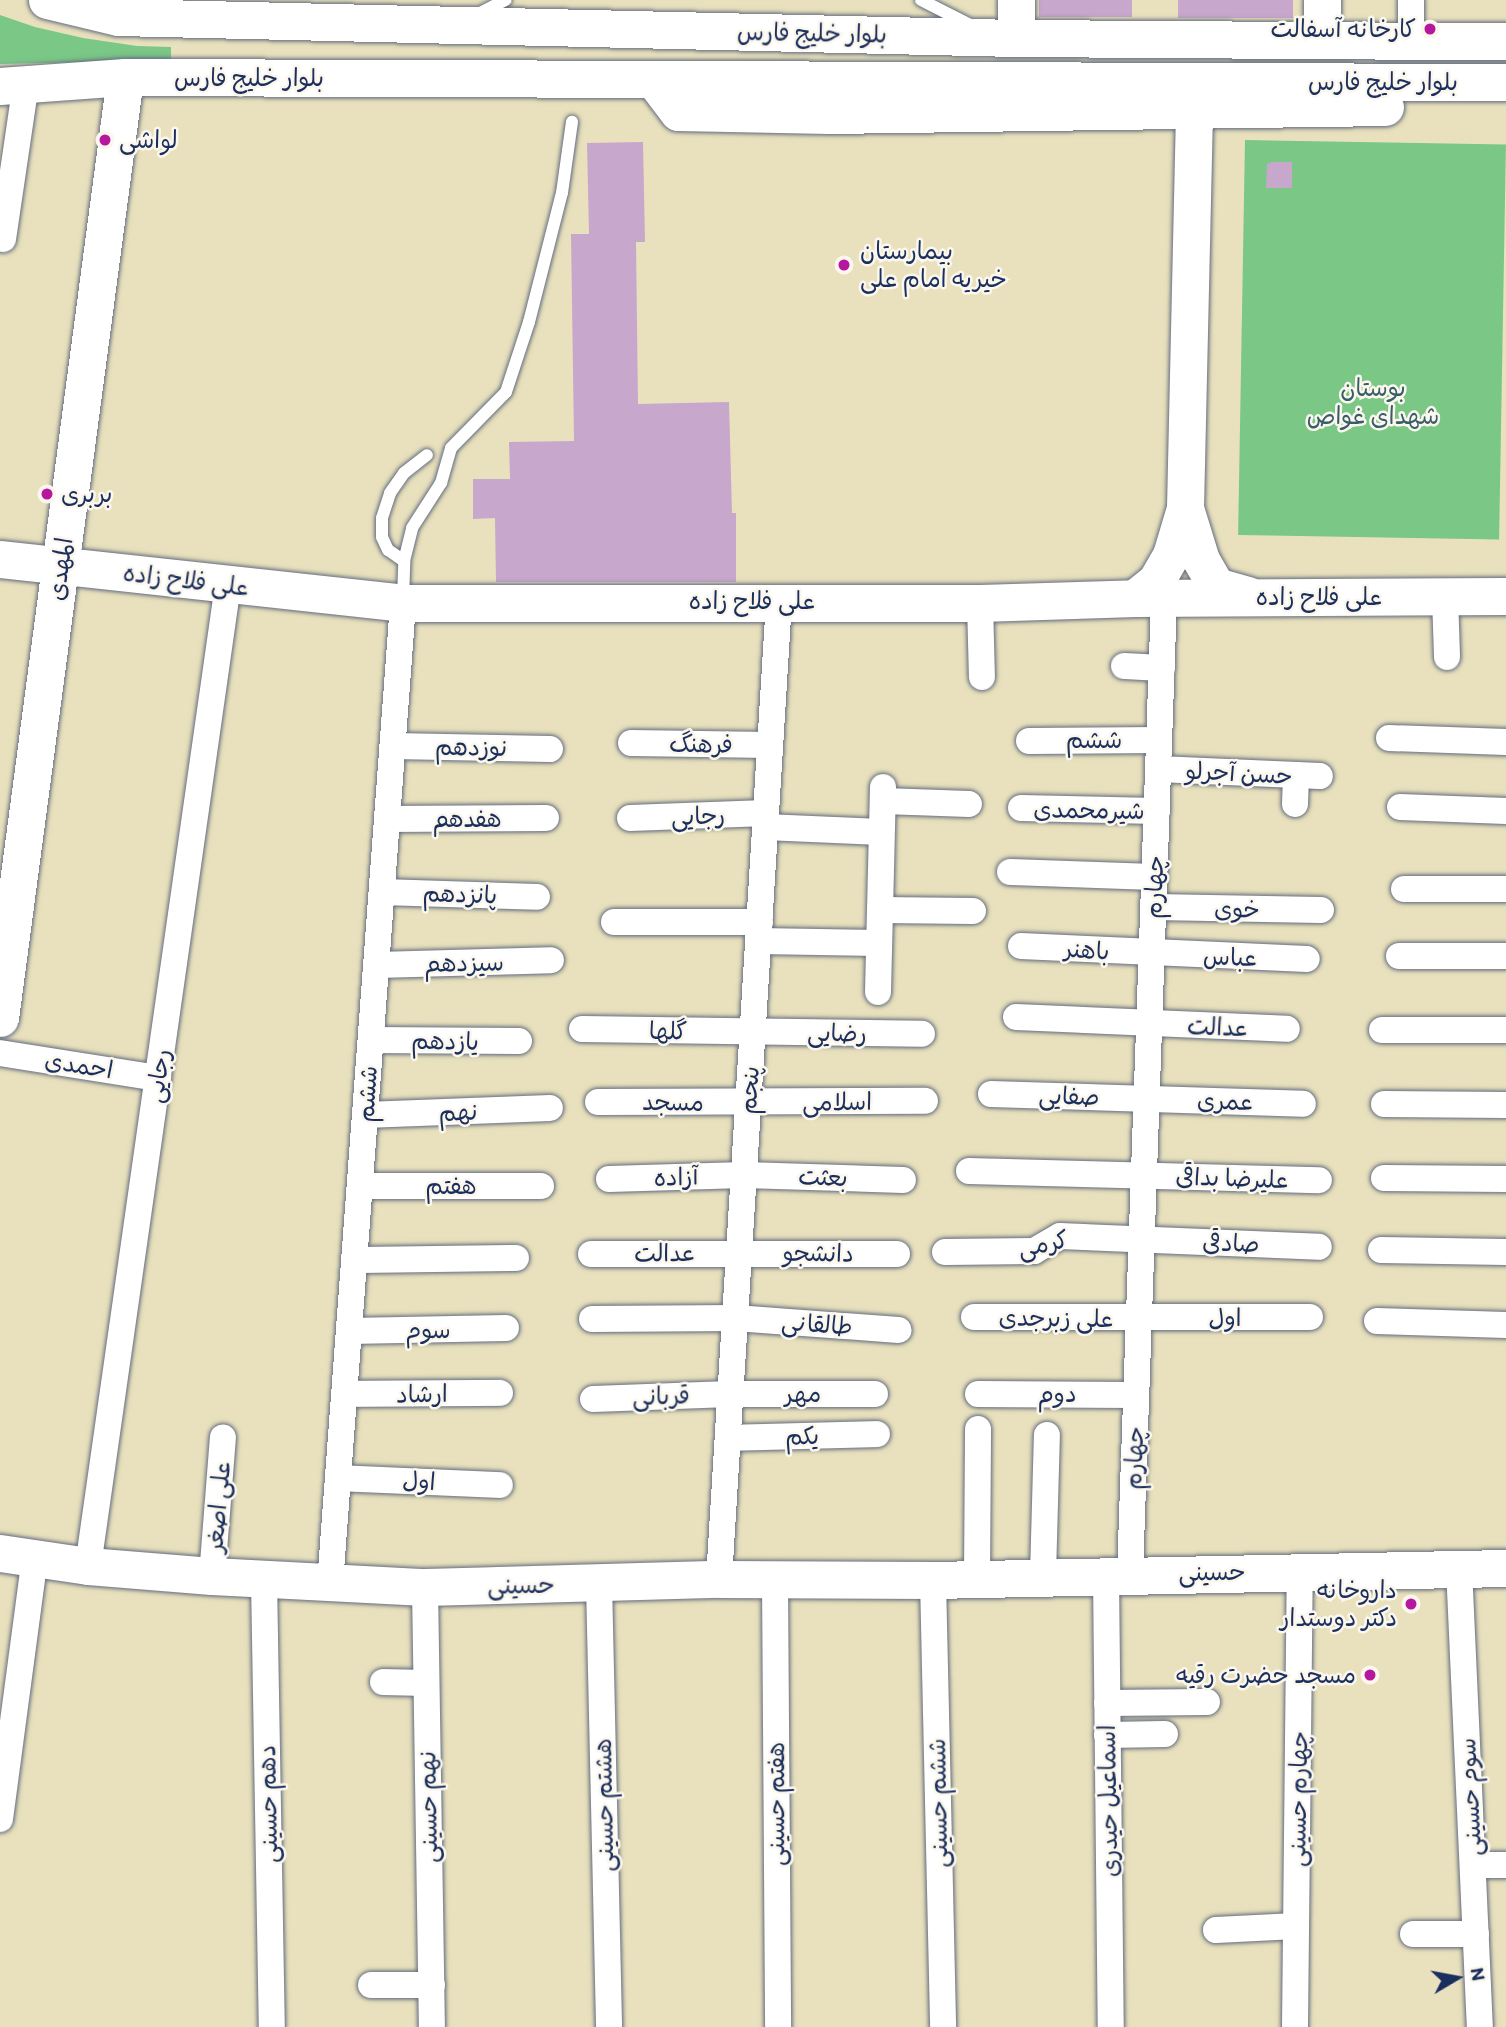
<!DOCTYPE html>
<html>
<head>
<meta charset="utf-8">
<style>
  body { margin:0 }
  #map { position:relative; width:1506px; height:2027px; overflow:hidden; background:#e9e1bd; font-family:Itim,"Playpen Sans Arabic",sans-serif }
  div>[style] { position:absolute }
  .green>* { inset:0; background:#7ac786; transform-origin:0 0 }
  .building>* { inset:0; background:#c7a7cb; transform-origin:0 0 }
  .roads { filter:drop-shadow(0 0 2px #636d7f) drop-shadow(0 0 2px #636d7f) }
  .lane>* { height:12px; margin:-6px; padding:0 6px; transform-origin:6px; border-radius:6px; background:#fff }
  .street>* { height:26px; margin:-13px; padding:0 13px; transform-origin:13px; border-radius:13px; background:#fff }
  .secondary>* { height:37px; margin:-18.5px; padding:0 18.5px; transform-origin:18.5px; border-radius:18.5px; background:#fff }
  .dots>* { width:19px; height:19px; translate:-50% -50%; box-sizing:border-box; border:4px solid #fbf7ec; border-radius:50% }
  span { translate:-50% -50%; white-space:nowrap; text-align:center; line-height:1.15; -webkit-text-stroke:5px #fbf7ec; paint-order:stroke }
  .poi-label { font-size:24px; color:#1b2f5e }
  .right { translate:-100% -50%; text-align:right }
  .left { translate:0 -50%; text-align:left }
  .street-label { font-size:24px; color:#1b2f5e }
  .park-label { font-size:24px; color:#385d6a }
  .north { position:absolute; left:1422px; top:1943px; width:70px; height:70px; -webkit-text-stroke:5px #fbf7ec; paint-order:stroke; rotate:80deg; font-size:19px; font-weight:700; line-height:28px; text-align:center; color:#1b2f5e }
  .north::after { content:''; display:block; margin:auto; width:24px; height:32px; background:#1b2f5e; clip-path:polygon(50% 0,100% 100%,50% 72%,0 100%) }
</style>
</head>
<body>
<div id="map">
  <div class="green">
    <i style="clip-path:polygon(0 15px,35px 27px,83px 38px,137px 46px,171px 47px,171px 60px,0 64px)"></i>
    <i style="left:1245px;top:140px;width:261px;height:395px;rotate:1deg"></i>
  </div>
  <div class="building">
    <i style="left:1039px;top:0;width:93px;height:17px"></i>
    <i style="left:1178px;top:0;width:115px;height:18px"></i>
    <i style="clip-path:polygon(643px 142px,645px 242px,636px 242px,638px 404px,729px 402px,732px 513px,736px 513px,736px 582px,496px 582px,495px 518px,473px 519px,473px 479px,510px 479px,509px 442px,574px 441px,571px 234px,589px 234px,587px 143px)"></i>
    <i style="clip-path:polygon(1272px 162px,1292px 162px,1292px 188px,1266px 188px,1267px 164px)"></i>
  </div>
  <div class="roads">
    <div class="lane">
      <i style="left:921px;top:0;width:55px;rotate:27deg"></i>
      <i style="left:478px;top:14px;width:31px;rotate:-27deg"></i>
      <i style="left:404px;top:561px;width:19px;rotate:-145deg"></i>
      <i style="left:388px;top:550px;width:14px;rotate:-115deg"></i>
      <i style="left:382px;top:537px;width:19px;rotate:-90deg"></i>
      <i style="left:382px;top:518px;width:26px;rotate:-72deg"></i>
      <i style="left:390px;top:493px;width:24px;rotate:-55deg"></i>
      <i style="left:404px;top:473px;width:29px;rotate:-38deg"></i>
      <i style="left:403px;top:599px;width:38px;rotate:-88deg"></i>
      <i style="left:404px;top:561px;width:34px;rotate:-76deg"></i>
      <i style="left:412px;top:528px;width:54px;rotate:-57.2deg"></i>
      <i style="left:441px;top:483px;width:36px;rotate:-74deg"></i>
      <i style="left:451px;top:448px;width:78px;rotate:-45.5deg"></i>
      <i style="left:506px;top:392px;width:74px;rotate:-71.8deg"></i>
      <i style="left:529px;top:322px;width:133px;rotate:-75.7deg"></i>
      <i style="left:562px;top:193px;width:72px;rotate:-82deg"></i>
    </div>
    <div class="street">
      <i style="left:1411px;top:40px;width:40px;rotate:-90deg"></i>
      <i style="left:3px;top:239px;width:157px;rotate:-81.6deg"></i>
      <i style="left:1445px;top:596px;width:61px;rotate:88.1deg"></i>
      <i style="left:980px;top:603px;width:74px;rotate:88.5deg"></i>
      <i style="left:1124px;top:666px;width:38px;rotate:3deg"></i>
      <i style="left:1389px;top:738px;width:117px;rotate:2deg"></i>
      <i style="left:1029px;top:741px;width:130px;rotate:-0.4deg"></i>
      <i style="left:631px;top:743px;width:139px;rotate:0.8deg"></i>
      <i style="left:393px;top:746px;width:157px;rotate:1.1deg"></i>
      <i style="left:1158px;top:769px;width:162px;rotate:2.5deg"></i>
      <i style="left:883px;top:801px;width:86px;rotate:2deg"></i>
      <i style="left:1295px;top:804px;width:29px;rotate:-88deg"></i>
      <i style="left:1400px;top:807px;width:106px;rotate:2.2deg"></i>
      <i style="left:1021px;top:808px;width:136px;rotate:1.3deg"></i>
      <i style="left:630px;top:818px;width:136px;rotate:-2.1deg"></i>
      <i style="left:387px;top:819px;width:159px;rotate:-0.4deg"></i>
      <i style="left:765px;top:827px;width:116px;rotate:2.5deg"></i>
      <i style="left:1010px;top:872px;width:145px;rotate:2deg"></i>
      <i style="left:1404px;top:889px;width:102px"></i>
      <i style="left:382px;top:892px;width:155px;rotate:1.8deg"></i>
      <i style="left:1154px;top:907px;width:167px;rotate:1deg"></i>
      <i style="left:880px;top:910px;width:93px;rotate:0.6deg"></i>
      <i style="left:614px;top:922px;width:146px"></i>
      <i style="left:758px;top:941px;width:120px;rotate:1deg"></i>
      <i style="left:1021px;top:946px;width:286px;rotate:2.6deg"></i>
      <i style="left:1399px;top:956px;width:107px"></i>
      <i style="left:377px;top:965px;width:174px;rotate:-1.6deg"></i>
      <i style="left:878px;top:992px;width:205px;rotate:-88.6deg"></i>
      <i style="left:1016px;top:1017px;width:271px;rotate:2.5deg"></i>
      <i style="left:582px;top:1029px;width:340px;rotate:0.8deg"></i>
      <i style="left:1382px;top:1030px;width:124px"></i>
      <i style="left:371px;top:1040px;width:148px;rotate:0.4deg"></i>
      <i style="left:0;top:1053px;width:160px;rotate:9deg"></i>
      <i style="left:991px;top:1094px;width:312px;rotate:1.8deg"></i>
      <i style="left:598px;top:1102px;width:327px;rotate:-0.2deg"></i>
      <i style="left:1384px;top:1104px;width:122px;rotate:0.5deg"></i>
      <i style="left:365px;top:1115px;width:185px;rotate:-2.2deg"></i>
      <i style="left:969px;top:1171px;width:350px;rotate:1.5deg"></i>
      <i style="left:1384px;top:1178px;width:122px;rotate:0.5deg"></i>
      <i style="left:609px;top:1179px;width:135px;rotate:-1.7deg"></i>
      <i style="left:744px;top:1175px;width:159px;rotate:1.8deg"></i>
      <i style="left:360px;top:1186px;width:181px"></i>
      <i style="left:1381px;top:1250px;width:125px;rotate:0.9deg"></i>
      <i style="left:945px;top:1252px;width:89px;rotate:-0.6deg"></i>
      <i style="left:1034px;top:1251px;width:30px;rotate:-30deg"></i>
      <i style="left:1060px;top:1236px;width:259px;rotate:2.4deg"></i>
      <i style="left:591px;top:1254px;width:306px"></i>
      <i style="left:354px;top:1260px;width:162px;rotate:-0.7deg"></i>
      <i style="left:974px;top:1317px;width:336px"></i>
      <i style="left:592px;top:1319px;width:143px;rotate:-0.4deg"></i>
      <i style="left:735px;top:1318px;width:164px;rotate:4.2deg"></i>
      <i style="left:1377px;top:1321px;width:129px;rotate:1.8deg"></i>
      <i style="left:349px;top:1331px;width:157px;rotate:-1.1deg"></i>
      <i style="left:344px;top:1394px;width:156px;rotate:-0.4deg"></i>
      <i style="left:978px;top:1394px;width:158px;rotate:0.4deg"></i>
      <i style="left:593px;top:1399px;width:137px;rotate:-2.1deg"></i>
      <i style="left:730px;top:1394px;width:145px"></i>
      <i style="left:728px;top:1438px;width:149px;rotate:-1.5deg"></i>
      <i style="left:338px;top:1478px;width:162px;rotate:2.5deg"></i>
      <i style="left:88px;top:1566px;width:991px;rotate:-81.88deg"></i>
      <i style="left:1459px;top:1568px;width:459px;rotate:87.4deg"></i>
      <i style="left:1130px;top:1573px;width:976px;rotate:-88deg"></i>
      <i style="left:1043px;top:1575px;width:140px;rotate:-88.4deg"></i>
      <i style="left:1106px;top:1575px;width:452px;rotate:89.4deg"></i>
      <i style="left:212px;top:1576px;width:139px;rotate:-85.5deg"></i>
      <i style="left:977px;top:1578px;width:149px;rotate:-89.6deg"></i>
      <i style="left:719px;top:1579px;width:980px;rotate:-86.49deg"></i>
      <i style="left:264px;top:1580px;width:447px;rotate:89deg"></i>
      <i style="left:775px;top:1580px;width:447px;rotate:89.6deg"></i>
      <i style="left:933px;top:1580px;width:447px;rotate:88.7deg"></i>
      <i style="left:599px;top:1583px;width:444px;rotate:88.7deg"></i>
      <i style="left:330px;top:1584px;width:984px;rotate:-85.74deg"></i>
      <i style="left:425px;top:1587px;width:440px;rotate:89.1deg"></i>
      <i style="left:383px;top:1682px;width:42px;rotate:1.4deg"></i>
      <i style="left:1107px;top:1703px;width:100px;rotate:-0.6deg"></i>
      <i style="left:1107px;top:1735px;width:58px;rotate:-1deg"></i>
      <i style="left:0;top:1819px;width:263px;rotate:-82.4deg"></i>
      <i style="left:1473px;top:1865px;width:33px"></i>
      <i style="left:1216px;top:1930px;width:80px;rotate:-2.9deg"></i>
      <i style="left:1413px;top:1934px;width:63px"></i>
      <i style="left:371px;top:1985px;width:61px"></i>
      <i style="left:1295px;top:2027px;width:456px;rotate:-89.4deg"></i>
    </div>
    <div class="secondary">
      <i style="left:47px;top:0;width:73px;rotate:13.5deg"></i>
      <i style="left:118px;top:17px;width:898px;rotate:1.34deg"></i>
      <i style="left:1016px;top:38px;width:490px;rotate:0.4deg"></i>
      <i style="left:1322px;top:0;width:40px;rotate:90deg"></i>
      <i style="left:1016px;top:38px;width:38px;rotate:-90deg"></i>
      <i style="left:653px;top:79px;width:41px;rotate:52.9deg"></i>
      <i style="left:678px;top:112px;width:151px;rotate:1.1deg"></i>
      <i style="left:829px;top:115px;width:556px;rotate:-0.82deg"></i>
      <i style="left:0;top:86px;width:125px;rotate:-4.1deg"></i>
      <i style="left:125px;top:77px;width:1381px;rotate:0.21deg"></i>
      <i style="left:1185px;top:508px;width:54px;rotate:72.9deg"></i>
      <i style="left:1201px;top:560px;width:30px;rotate:60deg"></i>
      <i style="left:1216px;top:586px;width:33px;rotate:16deg"></i>
      <i style="left:0;top:559px;width:405px;rotate:6.2deg"></i>
      <i style="left:403px;top:603px;width:577px"></i>
      <i style="left:980px;top:603px;width:155px;rotate:-1.8deg"></i>
      <i style="left:1135px;top:598px;width:371px;rotate:-0.3deg"></i>
      <i style="left:1135px;top:598px;width:27px;rotate:-39deg"></i>
      <i style="left:1156px;top:581px;width:30px;rotate:-60deg"></i>
      <i style="left:1171px;top:555px;width:49px;rotate:-73.4deg"></i>
      <i style="left:1185px;top:508px;width:397px;rotate:-88.7deg"></i>
      <i style="left:0;top:1018px;width:949px;rotate:-82.43deg"></i>
      <i style="left:0;top:1553px;width:89px;rotate:8.4deg"></i>
      <i style="left:88px;top:1566px;width:124px;rotate:4.6deg"></i>
      <i style="left:212px;top:1576px;width:213px;rotate:3deg"></i>
      <i style="left:425px;top:1587px;width:294px;rotate:-1.6deg"></i>
      <i style="left:719px;top:1579px;width:214px;rotate:0.3deg"></i>
      <i style="left:933px;top:1580px;width:573px;rotate:-1.2deg"></i>
    </div>
  </div>
  <div class="dots">
    <i style="left:1430px;top:29px;background:#b5179e"></i>
    <i style="left:105px;top:140px;background:#b5179e"></i>
    <i style="left:844px;top:265px;background:#b5179e"></i>
    <i style="left:47px;top:494px;background:#b5179e"></i>
    <i style="left:1411px;top:1604px;background:#b5179e"></i>
    <i style="left:1370px;top:1675px;background:#b5179e"></i>
  </div>
  <div class="poi-label">
    <span class="right" style="left:1416px;top:29px">کارخانه آسفالت</span>
    <span class="left" style="left:119px;top:140px">لواشی</span>
    <span class="left" style="left:860px;top:265px">بیمارستان<br>خیریه امام علی</span>
    <span class="left" style="left:61px;top:494px">بربری</span>
    <span class="right" style="left:1397px;top:1604px">داروخانه<br>دکتر دوستدار</span>
    <span class="right" style="left:1356px;top:1675px">مسجد حضرت رقیه</span>
  </div>
  <div class="street-label">
    <span style="left:812px;top:33px;rotate:1deg">بلوار خلیج فارس</span>
    <span style="left:249px;top:78px">بلوار خلیج فارس</span>
    <span style="left:1383px;top:82px">بلوار خلیج فارس</span>
    <span style="left:60px;top:569px;rotate:-82deg">المهدی</span>
    <span style="left:186px;top:580px;rotate:7deg">علی فلاح زاده</span>
    <span style="left:1319px;top:597px">علی فلاح زاده</span>
    <span style="left:752px;top:601px">علی فلاح زاده</span>
    <span style="left:1094px;top:740px">ششم</span>
    <span style="left:701px;top:744px;rotate:1deg">فرهنگ</span>
    <span style="left:471px;top:747px;rotate:1deg">نوزدهم</span>
    <span style="left:1239px;top:773px;rotate:3deg">حسن آجرلو</span>
    <span style="left:1089px;top:810px;rotate:1deg">شیرمحمدی</span>
    <span style="left:698px;top:816px;rotate:-2deg">رجایی</span>
    <span style="left:467px;top:819px">هفدهم</span>
    <span style="left:1154px;top:887px;rotate:-88deg">چهارم</span>
    <span style="left:460px;top:894px;rotate:2deg">پانزدهم</span>
    <span style="left:1237px;top:909px;rotate:1deg">خوی</span>
    <span style="left:1087px;top:950px;rotate:4deg">باهنر</span>
    <span style="left:1230px;top:957px;rotate:2deg">عباس</span>
    <span style="left:464px;top:963px;rotate:-1deg">سیزدهم</span>
    <span style="left:1218px;top:1027px;rotate:2deg">عدالت</span>
    <span style="left:668px;top:1031px;rotate:1deg">گلها</span>
    <span style="left:837px;top:1033px;rotate:1deg">رضایی</span>
    <span style="left:445px;top:1041px;rotate:1deg">یازدهم</span>
    <span style="left:79px;top:1065px;rotate:9deg">احمدی</span>
    <span style="left:158px;top:1076px;rotate:-82deg">رجایی</span>
    <span style="left:749px;top:1090px;rotate:-86deg">پنجم</span>
    <span style="left:367px;top:1094px;rotate:-86deg">ششم</span>
    <span style="left:1069px;top:1096px;rotate:2deg">صفایی</span>
    <span style="left:1225px;top:1101px;rotate:2deg">عمری</span>
    <span style="left:673px;top:1102px;rotate:1deg">مسجد</span>
    <span style="left:837px;top:1102px;rotate:-1deg">اسلامی</span>
    <span style="left:458px;top:1112px;rotate:-2deg">نهم</span>
    <span style="left:676px;top:1177px;rotate:-2deg">آزاده</span>
    <span style="left:823px;top:1177px;rotate:2deg">بعثت</span>
    <span style="left:1232px;top:1178px;rotate:2deg">علیرضا بداقی</span>
    <span style="left:451px;top:1186px">هفتم</span>
    <span style="left:1231px;top:1243px;rotate:2deg">صادقی</span>
    <span style="left:1043px;top:1244px;rotate:-12deg">کرمی</span>
    <span style="left:665px;top:1253px;rotate:-1deg">عدالت</span>
    <span style="left:818px;top:1253px;rotate:1deg">دانشجو</span>
    <span style="left:1056px;top:1318px;rotate:1deg">علی زبرجدی</span>
    <span style="left:1225px;top:1318px;rotate:-1deg">اول</span>
    <span style="left:817px;top:1324px;rotate:4deg">طالقانی</span>
    <span style="left:428px;top:1330px;rotate:-1deg">سوم</span>
    <span style="left:422px;top:1394px;rotate:-1deg">ارشاد</span>
    <span style="left:803px;top:1394px">مهر</span>
    <span style="left:1057px;top:1394px">دوم</span>
    <span style="left:661px;top:1396px;rotate:-2deg">قربانی</span>
    <span style="left:802px;top:1436px;rotate:-1deg">یکم</span>
    <span style="left:1134px;top:1458px;rotate:-88deg">چهارم</span>
    <span style="left:419px;top:1481px;rotate:3deg">اول</span>
    <span style="left:218px;top:1507px;rotate:-85deg">علی اصغر</span>
    <span style="left:1212px;top:1572px;rotate:-1deg">حسینی</span>
    <span style="left:521px;top:1585px;rotate:-1deg">حسینی</span>
    <span style="left:1470px;top:1797px;rotate:-93deg">سوم حسینی</span>
    <span style="left:1298px;top:1799px;rotate:-89deg">چهارم حسینی</span>
    <span style="left:1108px;top:1801px;rotate:-91deg">اسماعیل حیدری</span>
    <span style="left:938px;top:1803px;rotate:-91deg">ششم حسینی</span>
    <span style="left:268px;top:1804px;rotate:-91deg">دهم حسینی</span>
    <span style="left:776px;top:1804px;rotate:-90deg">هفتم حسینی</span>
    <span style="left:604px;top:1805px;rotate:-91deg">هشتم حسینی</span>
    <span style="left:428px;top:1807px;rotate:-91deg">نهم حسینی</span>
  </div>
  <div class="park-label">
    <span style="left:1373px;top:402px">بوستان<br>شهدای غواص</span>
  </div>
  <div class="north">N</div>
</div>
</body>
</html>
